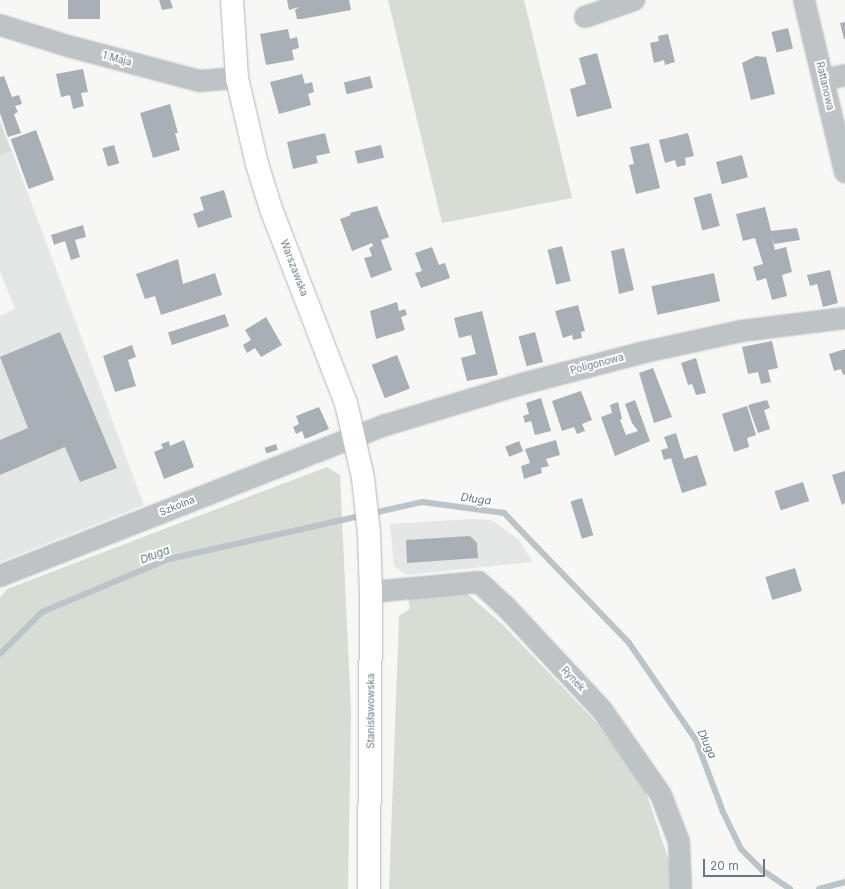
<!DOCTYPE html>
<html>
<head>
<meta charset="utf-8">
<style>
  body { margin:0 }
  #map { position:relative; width:845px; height:889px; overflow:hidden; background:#f7f7f5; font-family:Inter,sans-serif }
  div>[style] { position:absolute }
  .built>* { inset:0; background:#e5e6e6 }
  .green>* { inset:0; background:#d7dcd4 }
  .stream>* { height:6px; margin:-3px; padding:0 3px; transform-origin:3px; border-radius:3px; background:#bac4c9 }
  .building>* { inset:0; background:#a8b0b5; transform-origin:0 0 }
  .roads { filter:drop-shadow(0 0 1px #b2b7bb) drop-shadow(0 0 1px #b2b7bb) }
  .minor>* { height:20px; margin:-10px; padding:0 10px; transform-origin:10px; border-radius:10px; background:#bec3c6 }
  .major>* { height:22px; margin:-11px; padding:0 11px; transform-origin:11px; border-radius:11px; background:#fff }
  span { translate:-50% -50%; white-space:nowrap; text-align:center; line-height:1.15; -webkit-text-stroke:4px #fff; paint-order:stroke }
  .street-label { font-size:10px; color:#687884 }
  .water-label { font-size:11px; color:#64787f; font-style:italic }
  .scale { position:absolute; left:703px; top:859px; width:62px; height:18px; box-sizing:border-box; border:2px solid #687884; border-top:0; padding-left:5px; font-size:12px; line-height:14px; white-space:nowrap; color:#687884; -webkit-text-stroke:3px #fff; paint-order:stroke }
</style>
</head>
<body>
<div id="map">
  <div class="built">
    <i style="clip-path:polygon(0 119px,144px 505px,0 562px,0 316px,15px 309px,0 271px)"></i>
    <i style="clip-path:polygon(470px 519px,492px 520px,519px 540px,533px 562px,406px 575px,394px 566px,390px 524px)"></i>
  </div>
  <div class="green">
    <i style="clip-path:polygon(388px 0,524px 0,572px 198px,442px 223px)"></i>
    <i style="clip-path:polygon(0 123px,11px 151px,0 155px)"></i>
    <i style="clip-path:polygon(327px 467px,340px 475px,351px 712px,348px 889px,0 889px,0 598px,7px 589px)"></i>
    <i style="clip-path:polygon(465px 592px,502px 624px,593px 719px,643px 783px,671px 867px,671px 889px,389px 889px,399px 616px,410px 609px,408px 599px)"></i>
  </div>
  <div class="stream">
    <i style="left:0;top:654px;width:59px;rotate:-45deg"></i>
    <i style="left:42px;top:612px;width:138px;rotate:-22.7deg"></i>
    <i style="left:169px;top:559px;width:259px;rotate:-12.7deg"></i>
    <i style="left:422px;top:502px;width:83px;rotate:7.6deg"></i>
    <i style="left:504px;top:513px;width:180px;rotate:46.1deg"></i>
    <i style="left:629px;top:643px;width:118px;rotate:55.4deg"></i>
    <i style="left:696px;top:740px;width:77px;rotate:69.4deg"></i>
    <i style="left:723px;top:812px;width:41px;rotate:64.1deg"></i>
    <i style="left:741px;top:849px;width:30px;rotate:45deg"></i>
    <i style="left:762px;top:870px;width:34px;rotate:34deg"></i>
    <i style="left:819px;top:889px;width:27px;rotate:-15deg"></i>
  </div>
  <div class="building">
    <i style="left:68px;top:0;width:32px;height:19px"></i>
    <i style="clip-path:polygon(159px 0,170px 0,173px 8px,162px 10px)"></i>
    <i style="clip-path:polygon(287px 0,349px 0,351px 10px,302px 19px,297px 19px,295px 10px,299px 7px,289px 10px)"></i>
    <i style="clip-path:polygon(845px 22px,845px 39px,844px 39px,840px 23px)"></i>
    <i style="left:788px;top:28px;width:21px;height:17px;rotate:76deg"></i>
    <i style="clip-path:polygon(288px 29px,290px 39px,297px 37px,299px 48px,292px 50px,294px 60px,266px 65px,260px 34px)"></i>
    <i style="clip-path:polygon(668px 34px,675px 62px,665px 65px,664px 60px,654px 63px,650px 43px,659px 41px,658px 36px)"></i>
    <i style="clip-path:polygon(597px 53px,612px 108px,577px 117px,570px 89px,586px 84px,579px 58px)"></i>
    <i style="clip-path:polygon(756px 56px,766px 57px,775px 94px,751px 100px,742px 63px)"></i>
    <i style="clip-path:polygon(83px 69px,88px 92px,81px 93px,84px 106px,73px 109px,70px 95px,61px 97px,56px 74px)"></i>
    <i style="clip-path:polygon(302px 74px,305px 84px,312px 82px,314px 92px,308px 94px,311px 105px,279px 114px,270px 82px)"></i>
    <i style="clip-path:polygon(4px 76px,12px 97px,19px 95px,22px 104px,15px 106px,18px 112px,14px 114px,21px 133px,8px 137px,0 113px,0 77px)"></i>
    <i style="left:370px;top:76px;width:12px;height:27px;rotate:76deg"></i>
    <i style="clip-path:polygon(170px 104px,178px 133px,175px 133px,180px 150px,153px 158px,140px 113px)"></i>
    <i style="left:36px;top:130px;width:53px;height:27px;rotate:70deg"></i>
    <i style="clip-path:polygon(325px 133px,330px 153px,316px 156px,318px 163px,293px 169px,287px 142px)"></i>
    <i style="clip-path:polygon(688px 133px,694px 156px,685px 158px,686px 165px,677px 167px,675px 160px,665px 163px,659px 140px)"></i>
    <i style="clip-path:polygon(649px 143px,660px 188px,636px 194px,629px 165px,634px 164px,630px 147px)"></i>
    <i style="left:114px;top:145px;width:19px;height:12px;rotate:74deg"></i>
    <i style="left:381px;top:145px;width:13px;height:27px;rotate:77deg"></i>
    <i style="left:742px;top:155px;width:23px;height:27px;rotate:75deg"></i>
    <i style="clip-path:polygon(224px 190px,232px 217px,198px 228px,193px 214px,204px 210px,200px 197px)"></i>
    <i style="left:711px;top:193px;width:34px;height:18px;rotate:75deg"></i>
    <i style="clip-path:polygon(377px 206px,389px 237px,381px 240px,392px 270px,371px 278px,364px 258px,372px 256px,369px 248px,373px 246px,372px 243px,352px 251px,340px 219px,351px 215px,350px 213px)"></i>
    <i style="clip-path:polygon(765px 207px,771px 231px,797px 228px,800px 240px,774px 244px,771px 234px,775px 250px,786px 247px,792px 272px,782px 275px,787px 296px,772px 300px,766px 278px,757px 281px,753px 267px,763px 264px,755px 238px,743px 241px,736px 214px)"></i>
    <i style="clip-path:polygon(83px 225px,86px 237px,75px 240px,80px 257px,71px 260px,65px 241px,54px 245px,51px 235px)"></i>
    <i style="left:562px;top:246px;width:36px;height:15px;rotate:76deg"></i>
    <i style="clip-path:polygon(432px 247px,439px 265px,445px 263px,450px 278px,421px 288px,415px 273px,422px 271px,415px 253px)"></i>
    <i style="clip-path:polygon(624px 248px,634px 290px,619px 294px,611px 251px)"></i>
    <i style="clip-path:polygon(178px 259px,183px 284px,215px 273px,222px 295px,161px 315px,155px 296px,145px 299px,136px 274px)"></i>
    <i style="clip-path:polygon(830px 270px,838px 303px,823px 307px,817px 284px,810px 286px,807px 275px)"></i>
    <i style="left:714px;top:273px;width:29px;height:64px;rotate:78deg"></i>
    <i style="clip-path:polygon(397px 302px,399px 311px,405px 309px,407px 315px,401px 317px,405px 330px,376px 339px,370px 311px)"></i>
    <i style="clip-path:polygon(578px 305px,585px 331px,581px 332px,582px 338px,573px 340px,572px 335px,563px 338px,555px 311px)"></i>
    <i style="clip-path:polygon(482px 311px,498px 375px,467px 381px,461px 358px,476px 354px,471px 335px,459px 338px,454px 318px)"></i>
    <i style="left:225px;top:314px;width:13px;height:60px;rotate:72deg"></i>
    <i style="clip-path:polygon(266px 317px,282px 345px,261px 357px,255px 348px,247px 353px,243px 345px,251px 340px,245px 330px)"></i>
    <i style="clip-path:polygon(60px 332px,117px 468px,80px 482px,65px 447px,0 475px,0 440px,28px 428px,0 357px)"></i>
    <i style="left:535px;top:332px;width:31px;height:17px;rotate:75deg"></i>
    <i style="clip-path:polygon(772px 341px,778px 368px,768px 370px,771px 382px,761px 384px,758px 372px,748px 374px,742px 347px)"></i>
    <i style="clip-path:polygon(132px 345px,136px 357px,128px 360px,136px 386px,115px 392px,103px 356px)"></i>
    <i style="clip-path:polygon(845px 349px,845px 374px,843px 375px,841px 369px,834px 371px,829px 354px)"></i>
    <i style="left:397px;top:355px;width:36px;height:27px;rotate:69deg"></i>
    <i style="clip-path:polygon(696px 358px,706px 393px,696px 395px,692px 384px,688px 385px,681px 363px)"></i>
    <i style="clip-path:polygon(653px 368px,672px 417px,654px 423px,639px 373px)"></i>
    <i style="clip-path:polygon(581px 391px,592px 420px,582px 424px,585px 431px,577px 434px,574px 427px,562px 431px,552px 401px)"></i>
    <i style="clip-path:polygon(541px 398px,551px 431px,535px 435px,531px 421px,525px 423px,523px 416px,529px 414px,526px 403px)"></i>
    <i style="clip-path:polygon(635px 400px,650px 441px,615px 456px,601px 417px,612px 413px,610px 405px,618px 402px,622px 419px,620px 420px,626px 435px,638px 431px,632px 423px,625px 404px)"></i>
    <i style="clip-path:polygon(767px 400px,770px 408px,764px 410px,770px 429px,758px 433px,748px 405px)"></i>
    <i style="clip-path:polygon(747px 406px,756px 435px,747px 438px,749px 447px,734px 452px,722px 414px)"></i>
    <i style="clip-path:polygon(319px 407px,329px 429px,305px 439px,302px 431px,296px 434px,293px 427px,299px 424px,296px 416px)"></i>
    <i style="clip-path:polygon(676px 433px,684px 459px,697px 455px,707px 485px,682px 493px,671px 458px,664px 460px,661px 450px,668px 448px,664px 437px)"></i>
    <i style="clip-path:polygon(184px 440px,194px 467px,164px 479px,154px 452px,163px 448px,161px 444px,169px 441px,170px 446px)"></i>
    <i style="clip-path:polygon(556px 440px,560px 455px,546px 459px,549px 466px,541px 468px,542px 473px,524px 479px,521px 466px,530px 463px,525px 449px)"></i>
    <i style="left:519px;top:441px;width:11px;height:15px;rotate:68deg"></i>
    <i style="left:276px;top:444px;width:6px;height:12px;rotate:72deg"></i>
    <i style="clip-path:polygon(845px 471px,845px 503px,842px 505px,832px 475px)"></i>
    <i style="left:803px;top:482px;width:20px;height:30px;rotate:72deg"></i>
    <i style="left:582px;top:498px;width:39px;height:12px;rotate:73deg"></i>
    <i style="clip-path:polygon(470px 536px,477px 543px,478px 558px,407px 563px,406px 540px)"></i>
    <i style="left:795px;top:568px;width:24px;height:31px;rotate:73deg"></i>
  </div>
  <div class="roads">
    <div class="minor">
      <i style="left:804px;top:0;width:177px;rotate:76.6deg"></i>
      <i style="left:585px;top:17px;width:52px;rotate:-19.1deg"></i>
      <i style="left:0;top:25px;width:71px;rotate:17.2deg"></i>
      <i style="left:68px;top:46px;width:137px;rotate:14.9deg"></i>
      <i style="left:200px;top:81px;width:37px;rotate:-5deg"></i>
      <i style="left:824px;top:80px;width:22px;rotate:-13deg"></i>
      <i style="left:0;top:576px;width:414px;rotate:-21.4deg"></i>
      <i style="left:386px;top:425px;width:142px;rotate:-16.8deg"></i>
      <i style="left:522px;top:384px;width:127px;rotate:-14.6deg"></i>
      <i style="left:645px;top:352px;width:98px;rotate:-12.3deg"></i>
      <i style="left:741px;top:331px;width:105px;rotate:-7.1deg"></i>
      <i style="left:371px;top:592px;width:108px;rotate:-5.3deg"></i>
      <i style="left:479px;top:582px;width:35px;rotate:43deg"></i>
      <i style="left:505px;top:606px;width:142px;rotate:47deg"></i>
      <i style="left:602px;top:710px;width:103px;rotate:55.2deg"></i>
      <i style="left:661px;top:795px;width:50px;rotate:69deg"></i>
      <i style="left:679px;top:842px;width:47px;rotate:87.6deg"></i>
    </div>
    <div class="major">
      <i style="left:232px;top:0;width:78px;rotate:86.3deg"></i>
      <i style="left:237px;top:78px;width:88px;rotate:76.9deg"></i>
      <i style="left:257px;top:164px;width:47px;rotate:72.7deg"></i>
      <i style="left:271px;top:209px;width:208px;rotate:68.9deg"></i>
      <i style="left:346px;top:403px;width:77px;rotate:77.2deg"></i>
      <i style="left:363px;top:478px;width:55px;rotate:83.8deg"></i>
      <i style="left:369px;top:533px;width:59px;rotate:88.1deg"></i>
      <i style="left:371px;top:592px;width:297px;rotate:90.4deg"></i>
    </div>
  </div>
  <div class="street-label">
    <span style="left:117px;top:59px;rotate:15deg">1 Maja</span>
    <span style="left:825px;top:86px;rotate:77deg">Rattanowa</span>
    <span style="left:294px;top:268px;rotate:69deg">Warszawska</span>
    <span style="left:597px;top:364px;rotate:-15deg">Poligonowa</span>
    <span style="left:177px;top:506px;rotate:-22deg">Szkolna</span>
    <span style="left:573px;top:679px;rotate:47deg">Rynek</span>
    <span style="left:371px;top:711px;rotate:-90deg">Stanisławowska</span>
  </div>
  <div class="water-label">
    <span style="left:476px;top:499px;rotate:8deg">Długa</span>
    <span style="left:155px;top:555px;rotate:-20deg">Długa</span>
    <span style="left:707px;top:744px;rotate:65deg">Długa</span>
  </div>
  <div class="scale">20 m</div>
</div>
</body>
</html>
